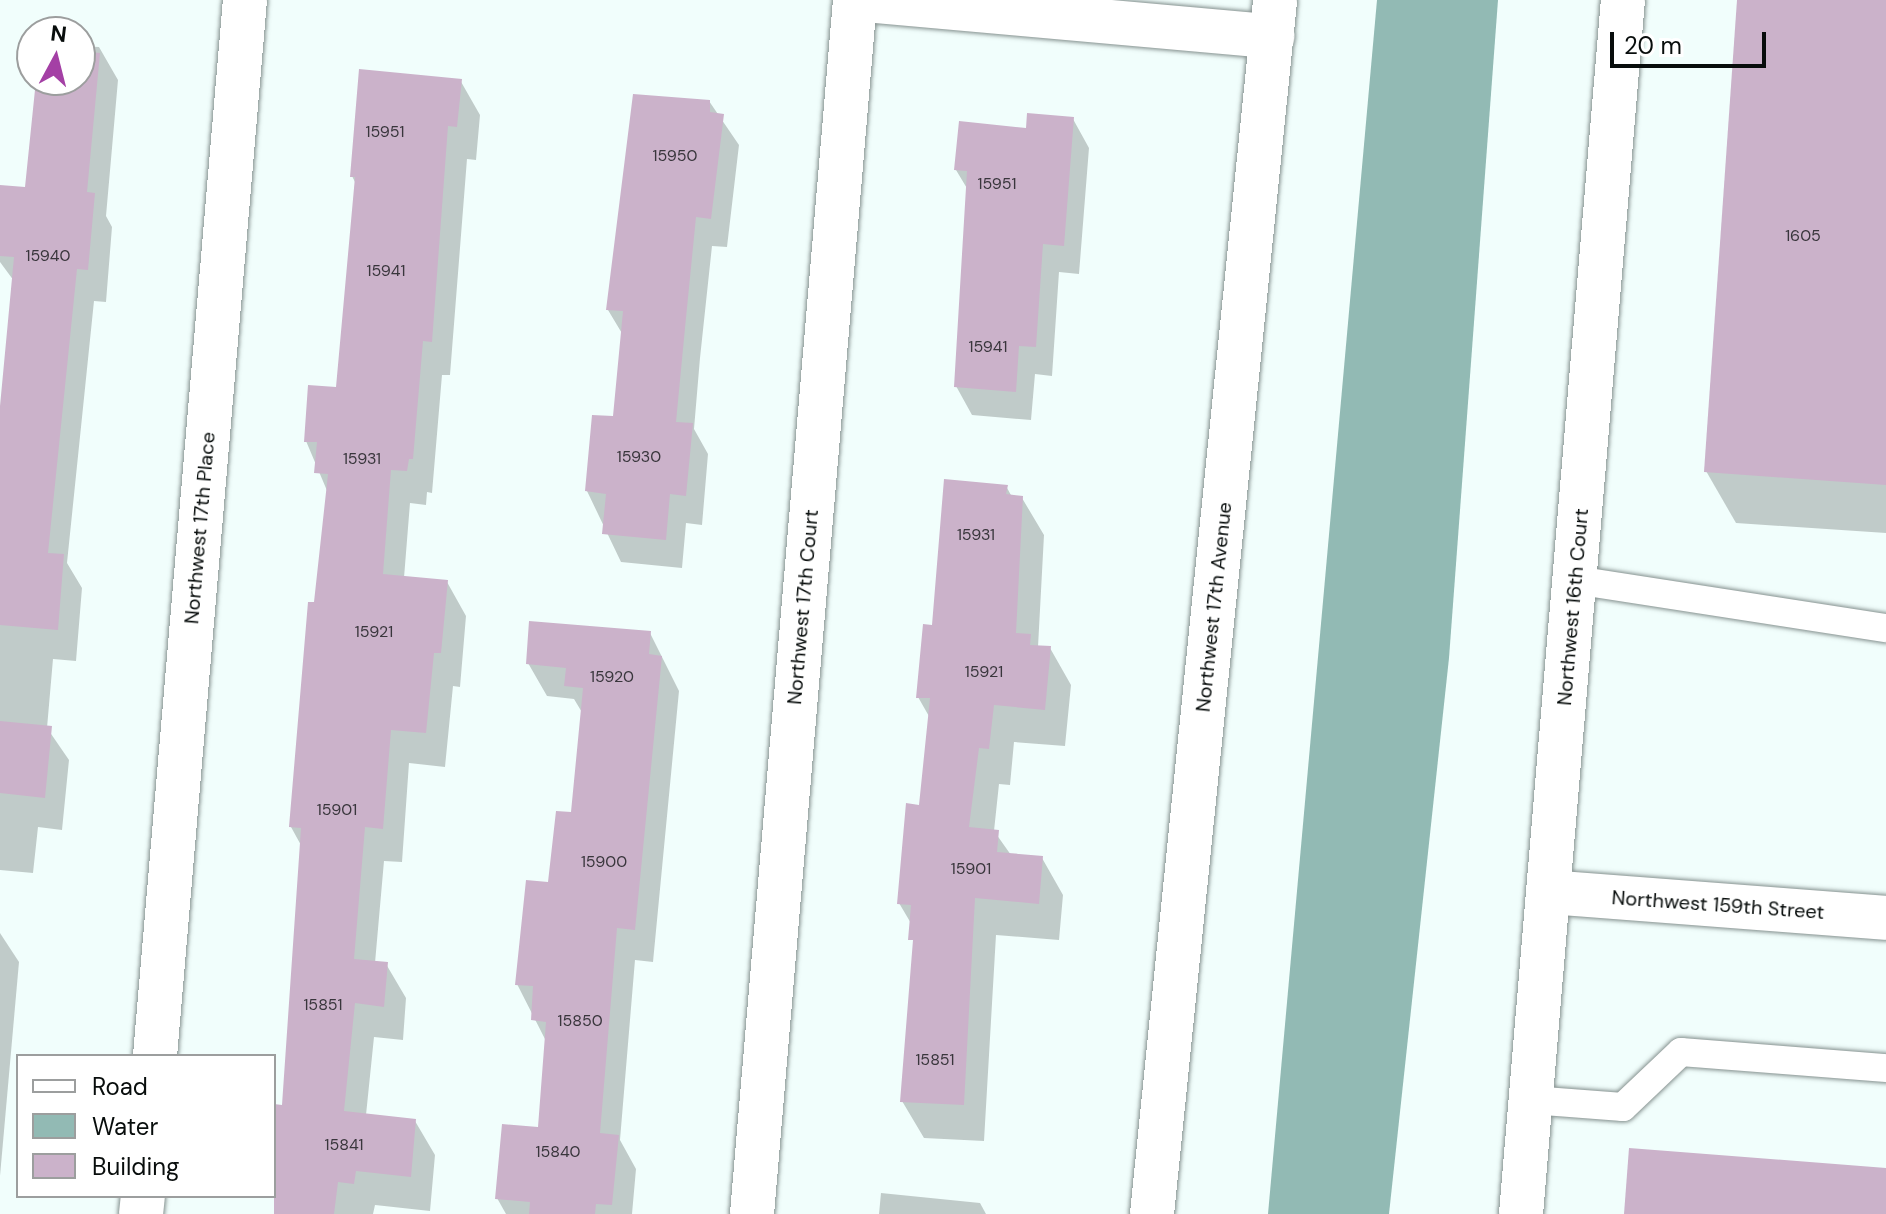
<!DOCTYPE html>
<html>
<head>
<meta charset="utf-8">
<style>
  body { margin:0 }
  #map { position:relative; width:1886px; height:1214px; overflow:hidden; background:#f1fefc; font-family:"DM Sans",sans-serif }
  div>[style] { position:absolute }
  .water>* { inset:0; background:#92bab4 }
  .shadow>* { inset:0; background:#0003 }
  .building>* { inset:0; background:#cbb2ca }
  .roads { filter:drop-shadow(0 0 2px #869290) drop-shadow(0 0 2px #869290) }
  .service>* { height:28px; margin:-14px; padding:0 14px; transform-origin:14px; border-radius:14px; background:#fff }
  .minor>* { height:44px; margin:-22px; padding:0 22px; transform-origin:22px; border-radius:22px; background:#fff }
  .tertiary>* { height:44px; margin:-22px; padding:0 22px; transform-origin:22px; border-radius:22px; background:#fff }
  span { translate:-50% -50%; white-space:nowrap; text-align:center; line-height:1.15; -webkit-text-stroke:8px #fff; paint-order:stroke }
  .number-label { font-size:16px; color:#39363c }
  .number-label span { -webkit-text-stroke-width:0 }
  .street-label { font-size:20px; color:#080d0c }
  .legend { position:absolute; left:16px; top:1054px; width:260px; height:144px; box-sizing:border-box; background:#fff; border:2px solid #9c9e9e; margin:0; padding:10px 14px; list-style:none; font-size:24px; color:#080d0c }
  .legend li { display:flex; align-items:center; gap:16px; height:40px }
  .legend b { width:40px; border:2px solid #9c9e9e }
  .north { position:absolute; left:16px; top:16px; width:80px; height:80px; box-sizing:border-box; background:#fff; border:2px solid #9c9e9e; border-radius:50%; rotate:7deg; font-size:22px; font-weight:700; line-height:32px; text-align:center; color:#080d0c }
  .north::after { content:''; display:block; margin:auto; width:28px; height:36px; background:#a440a5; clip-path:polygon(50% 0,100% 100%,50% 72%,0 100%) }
  .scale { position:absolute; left:1610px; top:32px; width:156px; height:36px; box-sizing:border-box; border:4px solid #080d0c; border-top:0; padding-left:10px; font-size:24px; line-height:28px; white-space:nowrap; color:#080d0c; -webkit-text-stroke:6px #fff; paint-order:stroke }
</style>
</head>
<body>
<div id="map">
  <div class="water">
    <i style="clip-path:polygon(1377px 0,1498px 0,1449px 658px,1389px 1214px,1268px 1214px)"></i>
  </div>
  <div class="shadow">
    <i style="clip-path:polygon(1739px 0,1886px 0,1886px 533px,1736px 523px,1706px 471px)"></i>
    <i style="clip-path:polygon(80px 46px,99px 47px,118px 80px,106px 216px,112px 227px,106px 302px,94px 301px,67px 563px,82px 588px,76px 661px,53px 659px,47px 728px,69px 760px,62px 830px,38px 827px,33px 873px,0 870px,0 433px,14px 281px,0 262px,0 187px,27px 189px,37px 80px,80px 80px)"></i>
    <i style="clip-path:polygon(460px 80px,480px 115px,476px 160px,467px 159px,450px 375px,442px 375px,432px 493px,427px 492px,426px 505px,410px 503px,404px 578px,447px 582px,466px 616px,460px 687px,453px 686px,445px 767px,409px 763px,402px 862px,384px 861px,375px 963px,386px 964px,406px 998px,403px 1040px,374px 1037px,366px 1115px,415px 1121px,435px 1155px,430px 1211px,375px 1205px,373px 1214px,276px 1214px,274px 1106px,283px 1107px,302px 847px,291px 827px,328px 493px,306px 441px,338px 389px,357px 186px,352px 176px)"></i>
    <i style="clip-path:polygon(709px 101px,739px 145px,727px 247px,712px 246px,700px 358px,694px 429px,708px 454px,702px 525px,686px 523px,682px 568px,621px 562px,587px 491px,615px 418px,623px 335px,608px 310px)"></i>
    <i style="clip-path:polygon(1073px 119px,1089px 148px,1079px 274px,1059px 272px,1052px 376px,1035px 374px,1031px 420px,972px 415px,956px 386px,968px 190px,956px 170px,1028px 130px)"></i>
    <i style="clip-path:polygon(1006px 486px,1012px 497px,1022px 498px,1044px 535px,1038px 647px,1050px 648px,1071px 685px,1065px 746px,1014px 742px,1010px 785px,999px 784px,994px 831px,1011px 855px,1042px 858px,1063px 895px,1059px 940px,996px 935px,984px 1141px,924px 1138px,902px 1101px,915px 947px,912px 925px,899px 903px,921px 807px,930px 718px,918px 697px,933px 627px)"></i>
    <i style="clip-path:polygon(650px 633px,679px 691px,653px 962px,635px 960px,620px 1140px,636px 1169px,632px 1214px,506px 1214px,497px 1198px,540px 1130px,547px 1043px,517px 984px,573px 814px,583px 714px,574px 699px,547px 696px,528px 663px)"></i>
    <i style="clip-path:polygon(0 933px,19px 962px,0 1176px)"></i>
    <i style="clip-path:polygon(881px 1193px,980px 1203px,986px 1214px,879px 1214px)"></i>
  </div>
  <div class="building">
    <i style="clip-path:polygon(1737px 0,1886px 0,1886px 485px,1704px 472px)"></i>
    <i style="clip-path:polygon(80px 51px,100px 53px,87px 192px,95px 193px,88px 270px,77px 269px,48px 553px,64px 554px,58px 630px,0 625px,0 406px,14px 257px,0 256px,0 185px,25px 187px,36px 80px,80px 80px)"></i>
    <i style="clip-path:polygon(359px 69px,462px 79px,457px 127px,448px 126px,432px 342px,423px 341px,413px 459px,409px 459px,407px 471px,391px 470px,383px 574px,448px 580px,441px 653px,434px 653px,426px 733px,391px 730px,383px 829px,365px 827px,354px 959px,388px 962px,384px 1007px,355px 1003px,344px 1111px,416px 1119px,411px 1177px,356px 1171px,354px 1184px,338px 1182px,334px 1214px,274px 1214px,274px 1104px,282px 1105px,301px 828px,289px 827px,308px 602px,314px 602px,328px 474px,314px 473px,317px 442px,304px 442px,308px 385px,336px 387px,355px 177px,350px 177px)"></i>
    <i style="clip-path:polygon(633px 94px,710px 100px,710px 112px,724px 114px,711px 219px,696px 217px,685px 328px,676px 422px,693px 423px,686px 496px,670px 494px,666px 540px,602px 534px,606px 494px,585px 491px,592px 415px,613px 416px,623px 311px,606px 310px)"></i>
    <i style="clip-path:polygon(1027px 113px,1074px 117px,1064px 246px,1043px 244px,1036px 347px,1019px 346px,1016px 392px,954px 387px,967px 171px,954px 170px,959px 121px,1026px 128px)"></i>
    <i style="clip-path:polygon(944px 479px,1008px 485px,1006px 494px,1023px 496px,1016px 633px,1031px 634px,1030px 645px,1051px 646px,1045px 710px,994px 705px,989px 749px,979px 748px,969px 827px,999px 830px,997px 852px,1043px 856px,1039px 904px,975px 898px,964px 1105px,900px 1102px,913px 940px,908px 940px,911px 905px,897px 904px,906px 803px,919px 805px,930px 698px,916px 698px,923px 624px,932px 625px)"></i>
    <i style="clip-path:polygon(529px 621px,651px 631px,649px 654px,662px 656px,635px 930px,617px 928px,600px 1133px,619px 1135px,612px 1205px,596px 1204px,595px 1214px,529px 1214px,530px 1202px,495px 1199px,502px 1124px,538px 1127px,546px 1022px,531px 1020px,533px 986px,515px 985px,526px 880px,548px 882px,556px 811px,571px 812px,583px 688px,564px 686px,566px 668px,526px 664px)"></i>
    <i style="clip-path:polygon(0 721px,52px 726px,45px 798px,0 793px)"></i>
    <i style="clip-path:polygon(1629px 1148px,1886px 1168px,1886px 1214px,1624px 1214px)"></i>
  </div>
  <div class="roads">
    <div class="service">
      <i style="left:1575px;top:580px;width:315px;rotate:8.8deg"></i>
      <i style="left:1531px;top:1100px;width:92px;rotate:4.4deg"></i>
      <i style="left:1623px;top:1107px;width:80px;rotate:-43.5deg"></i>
      <i style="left:1681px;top:1052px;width:206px;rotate:4.5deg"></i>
    </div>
    <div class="minor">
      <i style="left:865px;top:0;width:409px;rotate:5.1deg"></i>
      <i style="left:1549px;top:892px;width:338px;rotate:4.4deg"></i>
      <i style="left:155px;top:1056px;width:1060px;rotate:-85.13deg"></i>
      <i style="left:141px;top:1214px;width:18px;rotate:-84deg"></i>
      <i style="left:752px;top:1214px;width:1218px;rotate:-85.15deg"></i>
    </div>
    <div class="tertiary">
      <i style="left:1152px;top:1214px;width:1220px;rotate:-84.21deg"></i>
      <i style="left:1521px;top:1214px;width:1218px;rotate:-85.2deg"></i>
    </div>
  </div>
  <div class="number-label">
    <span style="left:385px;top:132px">15951</span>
    <span style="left:675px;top:156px">15950</span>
    <span style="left:997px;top:184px">15951</span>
    <span style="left:1803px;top:236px">1605</span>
    <span style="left:48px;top:256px">15940</span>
    <span style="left:386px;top:271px">15941</span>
    <span style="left:988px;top:347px">15941</span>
    <span style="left:639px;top:457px">15930</span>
    <span style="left:362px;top:459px">15931</span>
    <span style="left:976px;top:535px">15931</span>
    <span style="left:374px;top:632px">15921</span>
    <span style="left:984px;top:672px">15921</span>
    <span style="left:612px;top:677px">15920</span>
    <span style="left:337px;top:810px">15901</span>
    <span style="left:604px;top:862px">15900</span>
    <span style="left:971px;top:869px">15901</span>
    <span style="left:323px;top:1005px">15851</span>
    <span style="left:580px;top:1021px">15850</span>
    <span style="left:935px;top:1060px">15851</span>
    <span style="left:344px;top:1145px">15841</span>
    <span style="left:558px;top:1152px">15840</span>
  </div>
  <div class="street-label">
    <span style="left:200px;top:528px;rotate:-85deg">Northwest 17th Place</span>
    <span style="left:803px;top:607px;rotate:-85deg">Northwest 17th Court</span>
    <span style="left:1214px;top:607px;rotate:-84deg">Northwest 17th Avenue</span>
    <span style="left:1573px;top:607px;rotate:-85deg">Northwest 16th Court</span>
    <span style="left:1718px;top:905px;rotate:4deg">Northwest 159th Street</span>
  </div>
  <ul class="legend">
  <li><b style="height:10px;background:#fff"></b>Road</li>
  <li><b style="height:22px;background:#92bab4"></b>Water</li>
  <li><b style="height:22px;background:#cbb2ca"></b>Building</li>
  </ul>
  <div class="north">N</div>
  <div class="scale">20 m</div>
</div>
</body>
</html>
